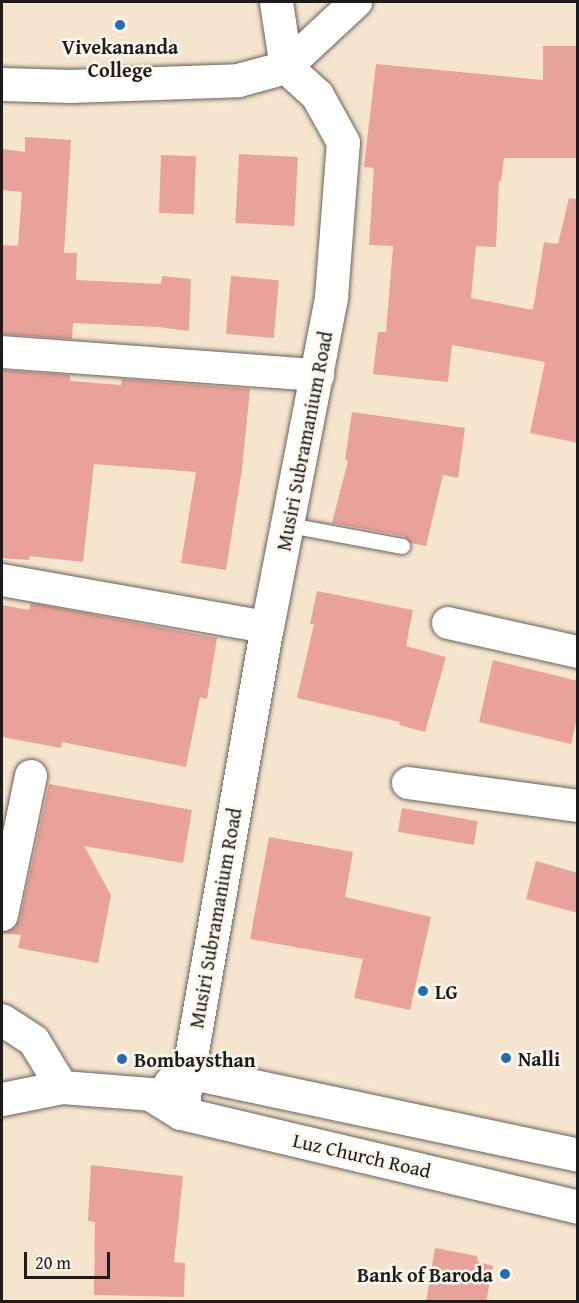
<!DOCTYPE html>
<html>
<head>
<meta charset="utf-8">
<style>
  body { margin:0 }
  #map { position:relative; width:579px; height:1303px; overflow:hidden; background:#f6e5ce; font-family:"Gentium Book Plus",serif }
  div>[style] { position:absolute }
  .building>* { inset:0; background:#e9a19b; transform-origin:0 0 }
  .roads { filter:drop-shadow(0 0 2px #68625a) drop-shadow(0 0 2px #68625a) }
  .service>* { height:15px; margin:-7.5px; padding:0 7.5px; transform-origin:7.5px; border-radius:7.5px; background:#fff }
  .minor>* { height:32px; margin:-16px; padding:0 16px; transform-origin:16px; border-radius:16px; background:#fff }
  .secondary>* { height:33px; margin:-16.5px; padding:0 16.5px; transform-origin:16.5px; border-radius:16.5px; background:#fff }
  .dots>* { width:16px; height:16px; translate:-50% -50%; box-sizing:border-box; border:3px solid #fbf7ec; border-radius:50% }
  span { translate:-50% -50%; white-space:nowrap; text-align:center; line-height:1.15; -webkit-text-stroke:5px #fbf7ec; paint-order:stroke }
  .poi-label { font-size:20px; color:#1c1c1c; font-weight:700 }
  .left { translate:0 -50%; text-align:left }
  .right { translate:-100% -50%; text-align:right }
  .street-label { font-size:20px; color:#1c1c1c }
  .frame { position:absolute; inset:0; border:3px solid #1c1c1c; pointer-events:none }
  .scale { position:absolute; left:24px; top:1252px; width:86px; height:27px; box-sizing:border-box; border:3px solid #1c1c1c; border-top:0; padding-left:8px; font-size:18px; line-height:21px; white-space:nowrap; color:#1c1c1c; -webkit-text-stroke:4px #fbf7ec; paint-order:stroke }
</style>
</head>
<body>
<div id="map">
  <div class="building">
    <i style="clip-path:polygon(543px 46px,578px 46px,578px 158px,504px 158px,501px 181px,499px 181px,496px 247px,476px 246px,471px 298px,533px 310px,544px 242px,558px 244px,569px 198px,578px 199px,578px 443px,530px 433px,545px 362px,452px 345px,448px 382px,373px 374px,378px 332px,386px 332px,393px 246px,369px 245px,374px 168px,364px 167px,376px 64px,543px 80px)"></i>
    <i style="clip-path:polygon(25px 137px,71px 140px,64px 253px,77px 253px,76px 280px,161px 284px,162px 276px,191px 279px,189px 331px,158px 327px,73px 323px,72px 339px,2px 334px,2px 245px,18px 246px,22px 192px,2px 190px,2px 149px,25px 152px)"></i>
    <i style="left:239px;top:154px;width:59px;height:69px;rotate:3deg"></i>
    <i style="left:161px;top:155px;width:35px;height:58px;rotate:2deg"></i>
    <i style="left:231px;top:276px;width:48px;height:58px;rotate:5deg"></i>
    <i style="clip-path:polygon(2px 370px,70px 375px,70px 381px,121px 385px,122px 379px,250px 389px,242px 469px,226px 570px,181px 563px,196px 472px,94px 464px,83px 562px,30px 556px,29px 560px,2px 558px)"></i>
    <i style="clip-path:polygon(352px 412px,465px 428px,458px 478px,443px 475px,426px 546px,411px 543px,404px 536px,332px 523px,348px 461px,345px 460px)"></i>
    <i style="clip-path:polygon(317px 591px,413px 610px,406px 646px,446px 657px,425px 732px,399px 725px,400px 722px,297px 698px,314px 624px,310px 624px)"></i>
    <i style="clip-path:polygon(31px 603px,217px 638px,207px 699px,200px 697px,186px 767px,62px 742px,61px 748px,2px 737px,2px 605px,29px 610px)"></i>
    <i style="clip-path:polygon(493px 660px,578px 681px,578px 715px,571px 744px,479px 722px)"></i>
    <i style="clip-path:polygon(49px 784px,192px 810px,183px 863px,84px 846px,111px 895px,98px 963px,18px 948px,21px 935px,2px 933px,15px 927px,20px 919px)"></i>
    <i style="left:402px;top:808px;width:77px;height:24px;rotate:10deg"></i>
    <i style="clip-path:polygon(269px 837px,353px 852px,345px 897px,431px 917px,410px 1010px,354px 998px,363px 959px,250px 939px)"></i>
    <i style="clip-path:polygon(536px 861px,578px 873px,578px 913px,526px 899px)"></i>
    <i style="clip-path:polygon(91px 1165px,183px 1176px,174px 1262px,185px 1263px,184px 1297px,94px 1295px,95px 1222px,88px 1221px)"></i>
    <i style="clip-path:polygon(435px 1248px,477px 1256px,478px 1262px,493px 1266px,486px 1302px,426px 1302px)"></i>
  </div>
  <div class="roads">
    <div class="service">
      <i style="left:289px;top:525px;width:115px;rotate:10.5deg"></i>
    </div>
    <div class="minor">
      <i style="left:286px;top:67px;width:96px;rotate:-42.9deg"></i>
      <i style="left:2px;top:352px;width:317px;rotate:4.2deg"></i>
      <i style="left:2px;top:580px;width:269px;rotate:10.1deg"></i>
      <i style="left:448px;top:623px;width:133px;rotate:12.6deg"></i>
      <i style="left:408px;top:783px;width:172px;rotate:7.7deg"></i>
      <i style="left:2px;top:915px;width:142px;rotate:-78.2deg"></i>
      <i style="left:2px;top:1020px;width:38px;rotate:33deg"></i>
      <i style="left:34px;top:1041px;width:54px;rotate:58.7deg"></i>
    </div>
    <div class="secondary">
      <i style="left:276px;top:2px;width:66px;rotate:81.3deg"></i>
      <i style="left:2px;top:84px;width:68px;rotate:1.7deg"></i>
      <i style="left:70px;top:86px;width:168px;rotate:-2deg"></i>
      <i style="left:238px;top:80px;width:50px;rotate:-15.2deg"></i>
      <i style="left:170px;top:1083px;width:21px;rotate:-31deg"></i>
      <i style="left:188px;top:1072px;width:399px;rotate:12deg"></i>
      <i style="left:2px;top:1099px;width:61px;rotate:-11.3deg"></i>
      <i style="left:62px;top:1087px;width:88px;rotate:4.5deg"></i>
      <i style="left:150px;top:1094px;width:36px;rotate:32deg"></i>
      <i style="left:181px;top:1113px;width:408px;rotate:13.3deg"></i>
      <i style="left:181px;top:1113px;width:494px;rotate:-80deg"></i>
      <i style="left:267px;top:627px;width:336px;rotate:-79deg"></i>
      <i style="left:331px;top:297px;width:155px;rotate:-85.6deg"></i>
      <i style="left:343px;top:142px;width:54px;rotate:-119deg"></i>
      <i style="left:317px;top:95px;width:42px;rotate:-137.9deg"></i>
    </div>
  </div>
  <div class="dots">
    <i style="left:120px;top:25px;background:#1f6fb2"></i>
    <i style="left:423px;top:991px;background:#1f6fb2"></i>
    <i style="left:506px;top:1058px;background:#1f6fb2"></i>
    <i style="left:122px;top:1059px;background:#1f6fb2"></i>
    <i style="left:505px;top:1274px;background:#1f6fb2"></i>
  </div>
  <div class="poi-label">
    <span style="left:120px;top:58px">Vivekananda<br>College</span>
    <span class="left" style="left:435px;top:991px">LG</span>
    <span class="left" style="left:518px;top:1058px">Nalli</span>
    <span class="left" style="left:134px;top:1059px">Bombaysthan</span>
    <span class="right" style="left:493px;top:1274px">Bank of Baroda</span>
  </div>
  <div class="street-label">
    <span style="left:304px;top:441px;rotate:-79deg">Musiri Subramanium Road</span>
    <span style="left:215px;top:918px;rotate:-80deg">Musiri Subramanium Road</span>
    <span style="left:362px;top:1155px;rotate:13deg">Luz Church Road</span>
  </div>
  <div class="frame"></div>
  <div class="scale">20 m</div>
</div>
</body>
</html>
